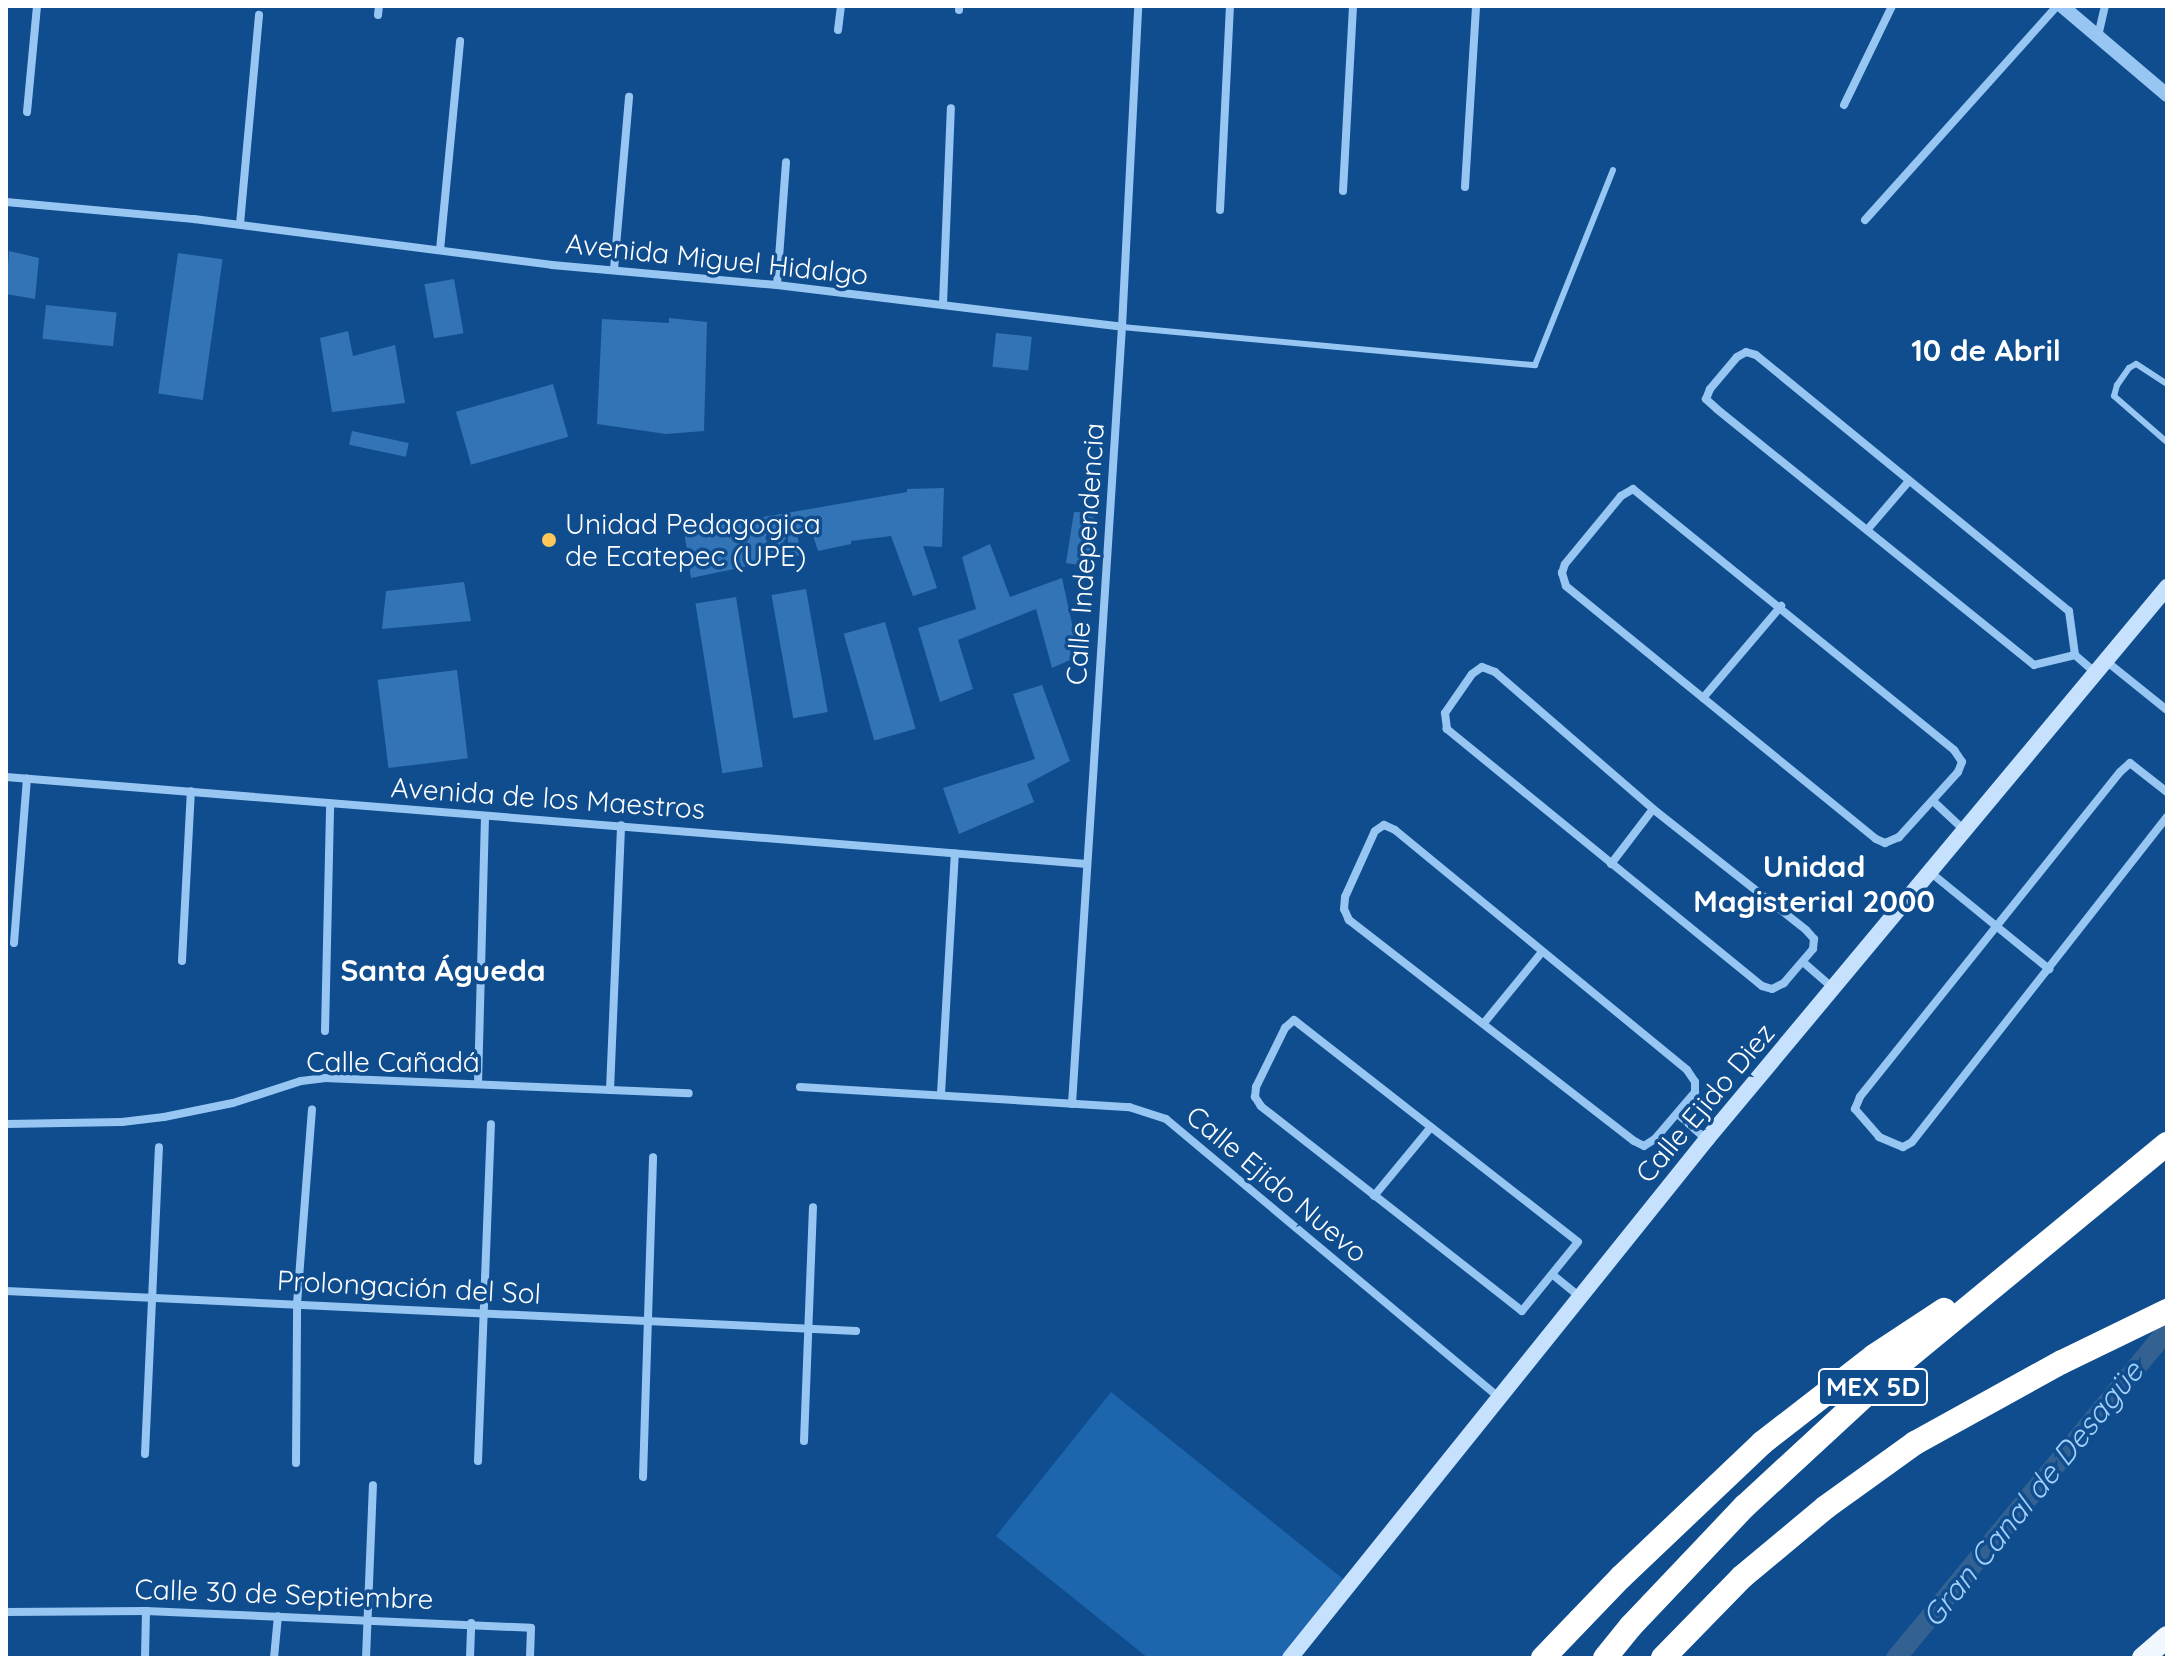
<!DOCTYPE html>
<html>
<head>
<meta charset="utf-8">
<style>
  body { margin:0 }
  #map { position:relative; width:2173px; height:1664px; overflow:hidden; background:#0f4d8e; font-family:Quicksand,sans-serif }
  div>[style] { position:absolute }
  .green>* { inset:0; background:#1d65ac }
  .canal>* { height:20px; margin:-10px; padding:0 10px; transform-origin:10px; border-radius:10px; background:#336292 }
  .building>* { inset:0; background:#3374b6; transform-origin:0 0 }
  .service>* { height:6px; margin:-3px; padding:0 3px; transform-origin:3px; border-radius:3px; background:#97c6f3 }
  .minor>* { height:8px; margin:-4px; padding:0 4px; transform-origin:4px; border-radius:4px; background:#97c6f3 }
  .tertiary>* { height:14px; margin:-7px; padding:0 7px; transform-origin:7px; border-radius:7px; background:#97c6f3 }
  .secondary>* { height:16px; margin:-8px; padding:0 8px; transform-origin:8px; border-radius:8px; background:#c6e1fd }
  .trunk>* { height:22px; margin:-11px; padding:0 11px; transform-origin:11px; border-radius:11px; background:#f1f7ff }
  .motorway>* { height:24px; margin:-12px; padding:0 12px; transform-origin:12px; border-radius:12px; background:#fff }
  .dots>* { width:22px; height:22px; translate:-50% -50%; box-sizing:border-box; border:4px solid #0f4d8e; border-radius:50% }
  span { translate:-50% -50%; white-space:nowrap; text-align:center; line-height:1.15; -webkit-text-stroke:7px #0f4d8e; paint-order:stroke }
  .shield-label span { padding:2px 6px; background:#0f4d8e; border:2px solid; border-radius:6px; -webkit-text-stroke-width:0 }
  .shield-label { font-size:26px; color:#fff; font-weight:700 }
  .street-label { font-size:28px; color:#fff }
  .poi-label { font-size:28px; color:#fff }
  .left { translate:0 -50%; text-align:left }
  .neighbourhood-label { font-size:30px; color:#fff; font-weight:700 }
  .water-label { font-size:30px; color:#a2d0fa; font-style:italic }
  .frame { position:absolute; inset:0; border:8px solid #fff; pointer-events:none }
</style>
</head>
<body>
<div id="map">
  <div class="green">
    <i style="clip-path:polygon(1111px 1392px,1347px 1582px,1286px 1658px,1148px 1658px,996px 1536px)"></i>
  </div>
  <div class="canal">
    <i style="left:1896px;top:1658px;width:425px;rotate:-50.4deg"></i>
  </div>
  <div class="building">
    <i style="clip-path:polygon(9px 251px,39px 258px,35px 299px,6px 294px)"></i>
    <i style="left:178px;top:253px;width:45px;height:142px;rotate:8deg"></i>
    <i style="left:454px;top:279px;width:55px;height:30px;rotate:80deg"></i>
    <i style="left:46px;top:305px;width:71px;height:34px;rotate:6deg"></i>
    <i style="clip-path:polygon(669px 318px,707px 322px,704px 431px,666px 434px,597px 424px,602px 319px,669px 323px)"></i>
    <i style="clip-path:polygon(348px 331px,353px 356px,395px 345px,405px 403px,332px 412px,320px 338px)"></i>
    <i style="left:996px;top:333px;width:36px;height:34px;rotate:6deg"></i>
    <i style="left:553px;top:384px;width:55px;height:101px;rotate:74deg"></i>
    <i style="left:352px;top:431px;width:58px;height:14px;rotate:12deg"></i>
    <i style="clip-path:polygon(944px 488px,942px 547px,923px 546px,937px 588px,913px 596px,891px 536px,851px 541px,851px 544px,818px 551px,811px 529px,797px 533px,801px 555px,691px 578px,684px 531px,907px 492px,907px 489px)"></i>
    <i style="clip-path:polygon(1074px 512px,1094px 513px,1091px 567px,1066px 563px)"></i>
    <i style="clip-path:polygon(990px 544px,1010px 597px,1062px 578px,1079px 656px,1052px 668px,1036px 609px,958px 640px,973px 689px,940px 702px,918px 628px,976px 609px,962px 557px)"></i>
    <i style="clip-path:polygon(464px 582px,471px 621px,382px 629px,386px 591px)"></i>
    <i style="left:806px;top:589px;width:125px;height:35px;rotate:80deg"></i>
    <i style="left:736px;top:597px;width:172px;height:41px;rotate:81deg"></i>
    <i style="left:885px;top:622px;width:111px;height:43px;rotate:74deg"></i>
    <i style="left:457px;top:670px;width:89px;height:80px;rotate:83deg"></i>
    <i style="clip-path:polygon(1042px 685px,1070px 761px,1027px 784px,1034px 802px,959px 834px,943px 788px,1035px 759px,1013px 694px)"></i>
  </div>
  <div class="service">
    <i style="left:1122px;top:327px;width:415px;rotate:5.3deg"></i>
    <i style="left:1535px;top:365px;width:210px;rotate:-68.2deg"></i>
    <i style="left:2167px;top:384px;width:37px;rotate:-147deg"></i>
    <i style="left:2136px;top:364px;width:8px;rotate:150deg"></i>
    <i style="left:2129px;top:368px;width:21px;rotate:125deg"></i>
    <i style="left:2117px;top:385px;width:11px;rotate:105deg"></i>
    <i style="left:2114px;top:396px;width:70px;rotate:41deg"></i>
  </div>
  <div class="minor">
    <i style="left:959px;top:10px;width:4px;rotate:-90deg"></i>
    <i style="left:378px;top:15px;width:9px;rotate:-84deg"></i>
    <i style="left:838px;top:30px;width:24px;rotate:-83deg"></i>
    <i style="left:2098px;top:36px;width:31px;rotate:-77deg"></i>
    <i style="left:1844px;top:105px;width:110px;rotate:-64.1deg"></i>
    <i style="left:27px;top:112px;width:106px;rotate:-84.6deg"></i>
    <i style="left:1465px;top:187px;width:181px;rotate:-86.5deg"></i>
    <i style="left:1343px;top:191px;width:185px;rotate:-86.9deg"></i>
    <i style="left:6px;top:202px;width:189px;rotate:5.2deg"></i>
    <i style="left:194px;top:219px;width:361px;rotate:7.3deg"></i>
    <i style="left:552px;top:265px;width:226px;rotate:5.1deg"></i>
    <i style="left:777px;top:285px;width:348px;rotate:6.9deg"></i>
    <i style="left:1220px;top:210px;width:204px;rotate:-87.2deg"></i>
    <i style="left:1865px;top:220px;width:288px;rotate:-48.1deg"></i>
    <i style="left:240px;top:224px;width:210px;rotate:-84.8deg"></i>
    <i style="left:440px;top:250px;width:210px;rotate:-84.5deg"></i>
    <i style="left:614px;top:269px;width:173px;rotate:-85deg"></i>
    <i style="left:777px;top:285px;width:123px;rotate:-85.8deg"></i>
    <i style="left:943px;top:304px;width:196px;rotate:-87.7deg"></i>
    <i style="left:1633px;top:489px;width:414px;rotate:39.1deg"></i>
    <i style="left:1954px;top:750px;width:14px;rotate:56deg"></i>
    <i style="left:1962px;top:762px;width:11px;rotate:112deg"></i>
    <i style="left:1958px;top:772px;width:88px;rotate:132.2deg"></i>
    <i style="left:1899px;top:837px;width:15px;rotate:157deg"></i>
    <i style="left:1885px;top:843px;width:10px;rotate:-156deg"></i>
    <i style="left:1876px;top:839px;width:400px;rotate:-140.8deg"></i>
    <i style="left:1566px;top:586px;width:14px;rotate:-107deg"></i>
    <i style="left:1562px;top:573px;width:9px;rotate:-72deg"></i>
    <i style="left:1565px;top:564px;width:88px;rotate:-50.5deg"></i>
    <i style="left:1621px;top:496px;width:14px;rotate:-30deg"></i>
    <i style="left:1867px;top:530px;width:65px;rotate:-49.4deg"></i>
    <i style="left:2075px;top:655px;width:42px;rotate:166.3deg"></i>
    <i style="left:2034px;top:665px;width:407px;rotate:-141.1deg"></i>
    <i style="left:1717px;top:409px;width:15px;rotate:-138deg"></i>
    <i style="left:1706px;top:399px;width:11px;rotate:-68deg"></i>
    <i style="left:1710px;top:389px;width:42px;rotate:-49.8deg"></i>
    <i style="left:1737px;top:357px;width:10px;rotate:-29deg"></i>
    <i style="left:1746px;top:352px;width:10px;rotate:17deg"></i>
    <i style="left:1756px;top:355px;width:404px;rotate:39.3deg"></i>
    <i style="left:2069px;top:611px;width:44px;rotate:82.2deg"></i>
    <i style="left:2075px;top:655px;width:28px;rotate:41deg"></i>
    <i style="left:2106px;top:661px;width:78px;rotate:38.8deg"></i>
    <i style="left:1482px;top:667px;width:14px;rotate:21deg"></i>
    <i style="left:1495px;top:672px;width:209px;rotate:40.9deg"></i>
    <i style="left:1653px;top:809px;width:195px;rotate:38.3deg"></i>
    <i style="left:1806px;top:930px;width:12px;rotate:48deg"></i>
    <i style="left:1814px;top:939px;width:10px;rotate:96deg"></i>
    <i style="left:1813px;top:949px;width:45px;rotate:130.5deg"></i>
    <i style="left:1784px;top:983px;width:13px;rotate:153deg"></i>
    <i style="left:1772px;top:989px;width:10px;rotate:-163deg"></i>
    <i style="left:1762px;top:986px;width:407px;rotate:-140.8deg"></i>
    <i style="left:1447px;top:729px;width:16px;rotate:-97deg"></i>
    <i style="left:1445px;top:713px;width:47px;rotate:-55.3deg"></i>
    <i style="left:1472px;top:674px;width:12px;rotate:-35deg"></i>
    <i style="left:1703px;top:698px;width:121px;rotate:-49.7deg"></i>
    <i style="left:6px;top:777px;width:1084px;rotate:4.6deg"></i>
    <i style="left:2167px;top:792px;width:47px;rotate:-141.9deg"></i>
    <i style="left:2130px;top:763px;width:13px;rotate:138deg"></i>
    <i style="left:2120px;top:772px;width:416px;rotate:128.7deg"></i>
    <i style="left:1860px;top:1097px;width:13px;rotate:113deg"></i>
    <i style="left:1855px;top:1109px;width:37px;rotate:49deg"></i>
    <i style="left:1879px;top:1137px;width:26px;rotate:23deg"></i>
    <i style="left:1903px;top:1147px;width:10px;rotate:-29deg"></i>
    <i style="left:1912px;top:1142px;width:413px;rotate:-51.9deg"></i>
    <i style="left:1933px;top:801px;width:42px;rotate:43.1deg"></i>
    <i style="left:1384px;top:825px;width:12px;rotate:24deg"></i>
    <i style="left:1395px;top:830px;width:378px;rotate:39.4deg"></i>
    <i style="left:1687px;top:1070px;width:14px;rotate:56deg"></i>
    <i style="left:1695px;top:1082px;width:10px;rotate:90deg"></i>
    <i style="left:1695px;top:1092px;width:62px;rotate:130.4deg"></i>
    <i style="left:1655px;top:1139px;width:13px;rotate:148deg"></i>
    <i style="left:1644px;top:1146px;width:11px;rotate:-153deg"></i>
    <i style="left:1634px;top:1141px;width:361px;rotate:-142.2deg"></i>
    <i style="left:1349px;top:920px;width:12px;rotate:-114deg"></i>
    <i style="left:1344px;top:909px;width:12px;rotate:-85deg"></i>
    <i style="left:1345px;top:897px;width:72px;rotate:-65.6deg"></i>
    <i style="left:1375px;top:831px;width:11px;rotate:-34deg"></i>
    <i style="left:1611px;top:864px;width:69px;rotate:-52.6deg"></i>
    <i style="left:1930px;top:872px;width:154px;rotate:39.2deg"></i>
    <i style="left:14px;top:943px;width:165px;rotate:-85.5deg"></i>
    <i style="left:182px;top:961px;width:170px;rotate:-87deg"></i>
    <i style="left:1803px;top:962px;width:40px;rotate:41deg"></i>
    <i style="left:1294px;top:1020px;width:360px;rotate:38deg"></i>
    <i style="left:1578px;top:1242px;width:89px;rotate:129.1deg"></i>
    <i style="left:1522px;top:1311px;width:332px;rotate:-141.9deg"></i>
    <i style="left:1261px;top:1106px;width:11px;rotate:-124deg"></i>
    <i style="left:1255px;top:1097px;width:10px;rotate:-84deg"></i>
    <i style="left:1256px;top:1087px;width:66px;rotate:-63.8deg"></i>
    <i style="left:1285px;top:1028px;width:12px;rotate:-42deg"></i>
    <i style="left:1484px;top:1023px;width:92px;rotate:-50.8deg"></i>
    <i style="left:325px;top:1031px;width:227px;rotate:-88.7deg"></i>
    <i style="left:478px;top:1084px;width:268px;rotate:-88.5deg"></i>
    <i style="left:800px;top:1087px;width:330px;rotate:3.5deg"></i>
    <i style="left:1129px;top:1107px;width:39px;rotate:18deg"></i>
    <i style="left:1166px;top:1119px;width:433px;rotate:39.9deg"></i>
    <i style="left:610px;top:1090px;width:265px;rotate:-87.6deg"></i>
    <i style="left:941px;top:1094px;width:241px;rotate:-86.7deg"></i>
    <i style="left:1072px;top:1104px;width:779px;rotate:-86.32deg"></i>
    <i style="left:1122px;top:327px;width:321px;rotate:-87.1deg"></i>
    <i style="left:1679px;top:1115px;width:36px;rotate:42deg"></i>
    <i style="left:6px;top:1124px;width:116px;rotate:-1deg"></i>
    <i style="left:122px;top:1122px;width:42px;rotate:-6.8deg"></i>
    <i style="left:164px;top:1117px;width:70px;rotate:-11.5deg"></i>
    <i style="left:233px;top:1103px;width:71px;rotate:-17.9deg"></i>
    <i style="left:301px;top:1081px;width:23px;rotate:-7deg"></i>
    <i style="left:324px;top:1078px;width:365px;rotate:2.4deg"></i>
    <i style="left:1374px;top:1196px;width:89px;rotate:-50.4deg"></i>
    <i style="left:1553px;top:1275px;width:33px;rotate:39deg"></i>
    <i style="left:6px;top:1291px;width:851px;rotate:2.69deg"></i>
    <i style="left:804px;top:1441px;width:234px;rotate:-87.8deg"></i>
    <i style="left:145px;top:1454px;width:307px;rotate:-87.4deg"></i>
    <i style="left:478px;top:1461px;width:337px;rotate:-87.8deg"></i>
    <i style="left:296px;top:1463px;width:159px;rotate:-89.6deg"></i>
    <i style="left:297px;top:1304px;width:195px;rotate:-85.6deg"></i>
    <i style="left:643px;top:1477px;width:320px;rotate:-88.2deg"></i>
    <i style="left:6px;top:1612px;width:140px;rotate:-0.4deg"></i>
    <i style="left:146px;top:1611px;width:385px;rotate:2.5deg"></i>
    <i style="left:531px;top:1628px;width:30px;rotate:92deg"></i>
    <i style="left:145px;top:1658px;width:47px;rotate:-88.8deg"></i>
    <i style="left:274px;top:1658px;width:42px;rotate:-84.6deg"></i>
    <i style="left:366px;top:1658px;width:173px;rotate:-87.7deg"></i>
    <i style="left:470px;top:1658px;width:35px;rotate:-88deg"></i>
  </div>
  <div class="tertiary">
    <i style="left:2062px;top:6px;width:138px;rotate:40.3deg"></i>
  </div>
  <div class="secondary">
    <i style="left:1290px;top:1658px;width:666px;rotate:-51.22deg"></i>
    <i style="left:1707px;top:1139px;width:719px;rotate:-50.19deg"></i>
  </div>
  <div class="trunk">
    <i style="left:2143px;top:1658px;width:32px;rotate:-41deg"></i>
  </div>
  <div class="motorway">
    <i style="left:1543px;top:1658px;width:112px;rotate:-46.1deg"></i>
    <i style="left:1621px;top:1577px;width:195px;rotate:-43.5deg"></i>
    <i style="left:1762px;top:1443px;width:142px;rotate:-37.8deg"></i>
    <i style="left:1874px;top:1356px;width:84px;rotate:-33.3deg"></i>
    <i style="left:1605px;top:1658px;width:41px;rotate:-50.9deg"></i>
    <i style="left:1631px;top:1626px;width:166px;rotate:-46.5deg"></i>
    <i style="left:1745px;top:1506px;width:197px;rotate:-42.7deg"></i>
    <i style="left:1890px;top:1372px;width:359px;rotate:-39.5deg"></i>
    <i style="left:1663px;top:1658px;width:113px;rotate:-45.7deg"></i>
    <i style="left:1742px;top:1577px;width:109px;rotate:-39.8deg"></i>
    <i style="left:1826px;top:1507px;width:110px;rotate:-35.7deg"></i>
    <i style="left:1915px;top:1443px;width:168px;rotate:-28.9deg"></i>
    <i style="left:2062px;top:1362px;width:117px;rotate:-25.9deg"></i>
  </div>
  <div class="dots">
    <i style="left:549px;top:540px;background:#ffc659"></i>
  </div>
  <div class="shield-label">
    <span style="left:1873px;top:1387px">MEX 5D</span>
  </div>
  <div class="street-label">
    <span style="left:717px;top:259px;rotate:6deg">Avenida Miguel Hidalgo</span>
    <span style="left:1085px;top:554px;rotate:-86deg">Calle Independencia</span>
    <span style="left:548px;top:798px;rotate:4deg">Avenida de los Maestros</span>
    <span style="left:393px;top:1062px">Calle Cañadá</span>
    <span style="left:1705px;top:1103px;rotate:-50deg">Calle Ejido Diez</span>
    <span style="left:1277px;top:1184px;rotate:40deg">Calle Ejido Nuevo</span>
    <span style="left:409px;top:1287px;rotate:3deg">Prolongación del Sol</span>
    <span style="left:284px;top:1594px;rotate:2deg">Calle 30 de Septiembre</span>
  </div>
  <div class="poi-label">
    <span class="left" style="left:565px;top:540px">Unidad Pedagogica<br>de Ecatepec (UPE)</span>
  </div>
  <div class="neighbourhood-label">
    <span style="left:1986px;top:350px">10 de Abril</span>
    <span style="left:1814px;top:883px">Unidad<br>Magisterial 2000</span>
    <span style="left:443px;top:970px">Santa Águeda</span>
  </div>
  <div class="water-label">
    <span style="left:2032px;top:1494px;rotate:-51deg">Gran Canal de Desagüe</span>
  </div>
  <div class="frame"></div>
</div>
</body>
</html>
